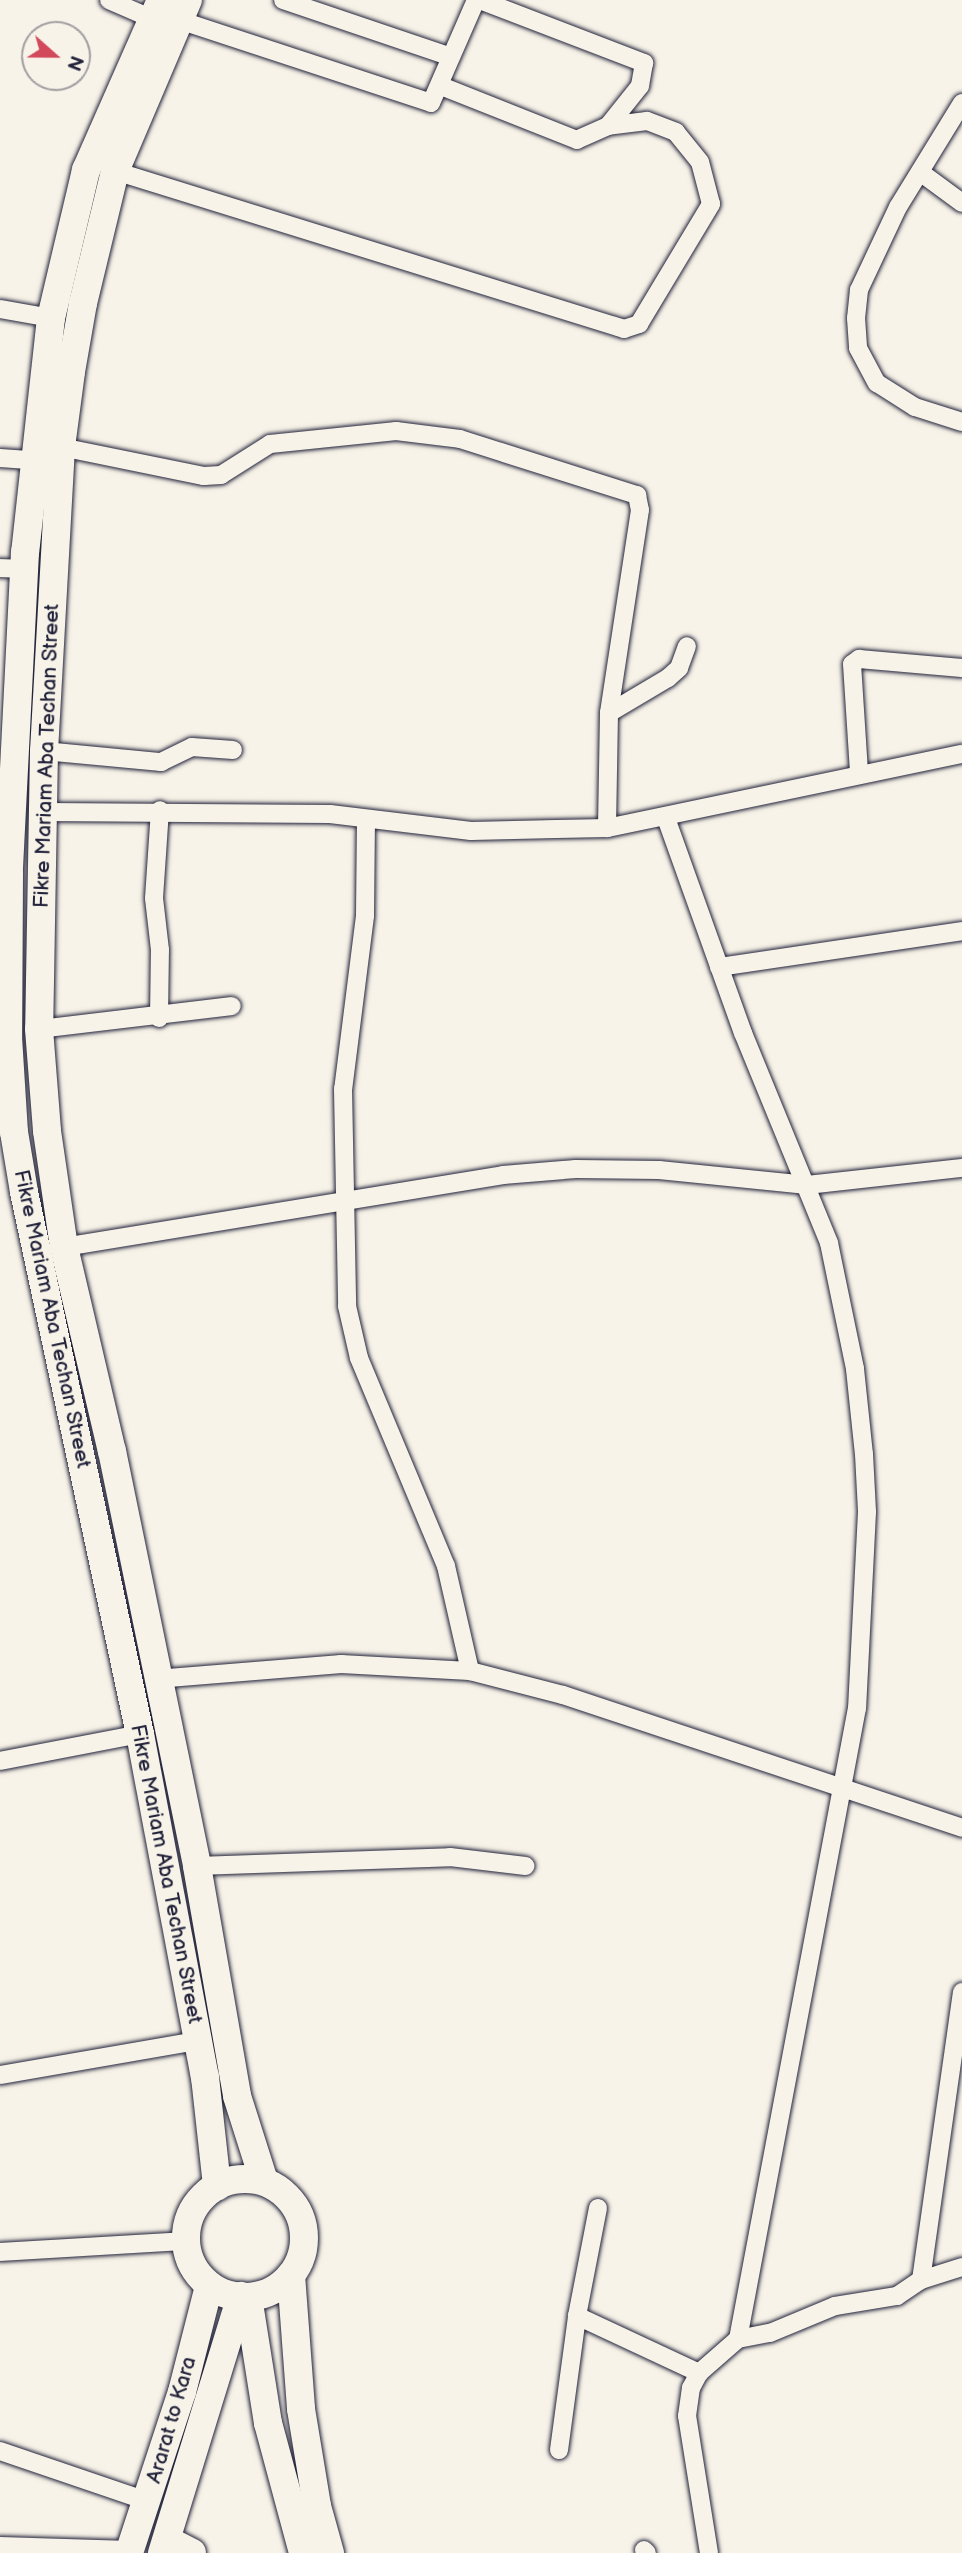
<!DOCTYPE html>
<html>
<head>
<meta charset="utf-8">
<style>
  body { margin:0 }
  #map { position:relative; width:962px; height:2553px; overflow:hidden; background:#f7f3e8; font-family:"Balsamiq Sans",sans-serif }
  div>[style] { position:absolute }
  .roads { filter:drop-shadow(0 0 2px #22223b) drop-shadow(0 0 2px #22223b) }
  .street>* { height:18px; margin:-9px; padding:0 9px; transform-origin:9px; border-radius:9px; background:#f7f3e8 }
  .primary>* { height:28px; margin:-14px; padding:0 14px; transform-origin:14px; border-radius:14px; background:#f7f3e8 }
  .primary>.ring { margin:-14px; padding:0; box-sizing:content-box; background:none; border:28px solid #f7f3e8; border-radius:50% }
  span { translate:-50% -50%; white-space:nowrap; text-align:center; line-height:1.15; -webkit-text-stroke:5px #f7f3e8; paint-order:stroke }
  .street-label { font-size:21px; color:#22223b }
  .north { position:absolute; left:21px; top:21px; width:70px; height:70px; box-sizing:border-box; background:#f7f3e8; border:2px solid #a29fa3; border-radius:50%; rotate:111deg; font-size:19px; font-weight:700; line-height:28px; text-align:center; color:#22223b }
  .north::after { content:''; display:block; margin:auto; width:24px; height:32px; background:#d1495b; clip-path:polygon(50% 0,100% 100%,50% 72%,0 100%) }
</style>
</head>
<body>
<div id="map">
  <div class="roads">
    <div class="street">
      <i style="left:109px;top:0;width:48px;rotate:23.4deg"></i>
      <i style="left:283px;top:0;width:177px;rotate:18.7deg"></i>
      <i style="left:480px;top:0;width:176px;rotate:21deg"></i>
      <i style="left:644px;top:63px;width:23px;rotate:100deg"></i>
      <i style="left:640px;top:86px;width:51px;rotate:128.7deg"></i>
      <i style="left:179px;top:20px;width:265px;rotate:18.2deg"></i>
      <i style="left:431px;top:103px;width:112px;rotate:-66.4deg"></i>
      <i style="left:962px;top:103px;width:122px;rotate:121.6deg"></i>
      <i style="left:898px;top:207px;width:92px;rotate:115.2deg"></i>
      <i style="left:859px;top:290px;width:28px;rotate:96deg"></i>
      <i style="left:856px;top:318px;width:30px;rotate:86deg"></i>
      <i style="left:858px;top:348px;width:40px;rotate:62deg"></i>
      <i style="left:877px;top:383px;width:45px;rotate:32.3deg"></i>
      <i style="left:915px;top:407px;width:49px;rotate:17.7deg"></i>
      <i style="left:115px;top:171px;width:533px;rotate:17.24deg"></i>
      <i style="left:624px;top:329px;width:16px;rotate:-18deg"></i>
      <i style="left:639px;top:324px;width:140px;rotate:-59deg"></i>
      <i style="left:711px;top:204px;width:43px;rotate:-104.7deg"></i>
      <i style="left:700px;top:162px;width:38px;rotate:-129deg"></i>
      <i style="left:676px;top:132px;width:31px;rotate:-159deg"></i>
      <i style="left:647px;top:121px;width:39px;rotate:173deg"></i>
      <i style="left:608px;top:126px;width:34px;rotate:156deg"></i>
      <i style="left:577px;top:140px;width:146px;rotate:-158.3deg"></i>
      <i style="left:920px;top:172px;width:52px;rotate:36.4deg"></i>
      <i style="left:0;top:309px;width:52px;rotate:10deg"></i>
      <i style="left:61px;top:447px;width:146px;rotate:11.5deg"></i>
      <i style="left:204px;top:476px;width:17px;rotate:-3deg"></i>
      <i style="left:221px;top:475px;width:58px;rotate:-32.3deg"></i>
      <i style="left:270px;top:444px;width:127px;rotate:-5.9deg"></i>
      <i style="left:396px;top:431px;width:64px;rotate:7.1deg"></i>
      <i style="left:460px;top:439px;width:186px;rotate:17.6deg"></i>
      <i style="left:637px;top:495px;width:15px;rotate:79deg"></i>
      <i style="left:640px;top:510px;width:205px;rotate:98.7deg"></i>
      <i style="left:609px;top:713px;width:115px;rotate:91deg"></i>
      <i style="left:0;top:458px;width:32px;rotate:4deg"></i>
      <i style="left:0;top:568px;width:24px;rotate:2deg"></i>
      <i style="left:609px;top:713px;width:69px;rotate:-30.7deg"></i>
      <i style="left:668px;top:678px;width:15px;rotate:-42deg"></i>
      <i style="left:679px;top:668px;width:23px;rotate:-70deg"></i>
      <i style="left:44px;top:751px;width:118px;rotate:5.4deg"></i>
      <i style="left:161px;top:762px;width:34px;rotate:-26deg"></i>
      <i style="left:192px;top:747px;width:41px;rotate:4.2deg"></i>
      <i style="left:859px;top:772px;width:108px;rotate:-93.7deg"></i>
      <i style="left:852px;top:664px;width:9px;rotate:-36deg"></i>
      <i style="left:859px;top:659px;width:103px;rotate:5deg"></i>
      <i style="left:44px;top:812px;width:286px;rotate:0.4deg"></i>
      <i style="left:330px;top:814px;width:142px;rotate:6.9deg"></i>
      <i style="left:471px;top:831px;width:136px;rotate:-1.3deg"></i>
      <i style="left:607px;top:828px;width:363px;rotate:-11.8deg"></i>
      <i style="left:666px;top:818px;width:228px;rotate:70.3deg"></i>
      <i style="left:743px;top:1033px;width:227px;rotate:67.7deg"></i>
      <i style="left:829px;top:1243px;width:129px;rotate:78.3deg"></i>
      <i style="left:855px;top:1369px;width:85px;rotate:84deg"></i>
      <i style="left:864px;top:1454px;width:58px;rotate:87deg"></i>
      <i style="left:867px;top:1512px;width:196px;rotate:92.9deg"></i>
      <i style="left:857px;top:1708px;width:642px;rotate:100.68deg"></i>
      <i style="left:738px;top:2339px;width:33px;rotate:-11deg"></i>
      <i style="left:770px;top:2333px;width:70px;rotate:-22.6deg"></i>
      <i style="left:835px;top:2306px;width:63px;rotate:-9.2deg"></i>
      <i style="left:897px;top:2296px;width:29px;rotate:-34deg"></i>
      <i style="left:921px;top:2280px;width:43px;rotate:-17.6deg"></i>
      <i style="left:366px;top:819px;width:97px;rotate:90.6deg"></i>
      <i style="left:365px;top:916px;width:174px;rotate:97.2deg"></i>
      <i style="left:343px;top:1089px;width:217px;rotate:88.9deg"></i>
      <i style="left:347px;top:1306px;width:53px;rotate:77deg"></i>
      <i style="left:359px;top:1358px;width:225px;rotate:67.3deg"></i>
      <i style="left:446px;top:1566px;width:108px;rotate:77.1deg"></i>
      <i style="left:719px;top:967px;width:246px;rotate:-8.4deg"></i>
      <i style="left:159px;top:1018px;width:68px;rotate:-89.2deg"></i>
      <i style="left:160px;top:950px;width:52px;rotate:-96.6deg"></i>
      <i style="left:154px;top:898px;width:88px;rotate:-86.1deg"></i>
      <i style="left:39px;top:1029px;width:194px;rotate:-6.8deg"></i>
      <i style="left:64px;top:1247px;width:445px;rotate:-9.3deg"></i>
      <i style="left:503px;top:1175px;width:73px;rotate:-4.7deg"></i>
      <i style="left:576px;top:1169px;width:83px;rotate:0.7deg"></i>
      <i style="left:659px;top:1170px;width:149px;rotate:5.8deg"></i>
      <i style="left:807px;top:1185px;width:156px;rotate:-6.3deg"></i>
      <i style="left:156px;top:1679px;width:186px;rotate:-4.6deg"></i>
      <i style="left:341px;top:1664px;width:129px;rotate:3.1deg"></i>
      <i style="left:470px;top:1671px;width:96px;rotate:14.5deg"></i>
      <i style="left:563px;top:1695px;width:421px;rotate:18.4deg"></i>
      <i style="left:0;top:1761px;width:143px;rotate:-10.9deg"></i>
      <i style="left:197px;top:1866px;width:253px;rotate:-2deg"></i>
      <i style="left:450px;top:1857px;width:76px;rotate:6.8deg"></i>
      <i style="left:0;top:2075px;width:200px;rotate:-9.8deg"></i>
      <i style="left:0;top:2252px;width:187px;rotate:-3.4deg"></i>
      <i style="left:921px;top:2280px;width:291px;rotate:-81.9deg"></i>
      <i style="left:577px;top:2316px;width:110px;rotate:-79deg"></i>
      <i style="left:559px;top:2450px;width:135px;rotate:-82.3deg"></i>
      <i style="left:577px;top:2316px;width:135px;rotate:25deg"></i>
      <i style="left:0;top:2451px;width:155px;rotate:18.8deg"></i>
      <i style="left:0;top:2546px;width:130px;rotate:1.8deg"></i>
      <i style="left:644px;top:2550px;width:4px;rotate:45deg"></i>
      <i style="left:709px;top:2553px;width:139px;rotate:-99.1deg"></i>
      <i style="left:687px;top:2416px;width:28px;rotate:-82deg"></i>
      <i style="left:691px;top:2388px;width:17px;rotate:-62deg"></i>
      <i style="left:699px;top:2373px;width:52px;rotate:-41.1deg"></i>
    </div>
    <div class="primary">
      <i style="left:161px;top:0;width:186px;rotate:113.8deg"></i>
      <i style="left:86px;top:170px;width:152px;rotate:103.3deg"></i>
      <i style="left:51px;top:318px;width:235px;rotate:96.3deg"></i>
      <i style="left:25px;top:552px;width:321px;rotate:92.9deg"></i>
      <i style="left:9px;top:873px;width:164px;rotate:90.3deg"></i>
      <i style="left:8px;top:1037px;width:95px;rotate:86.4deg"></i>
      <i style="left:14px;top:1132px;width:61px;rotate:80.5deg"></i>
      <i style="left:24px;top:1192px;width:554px;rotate:77.92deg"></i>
      <i style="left:140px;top:1734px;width:349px;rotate:79.3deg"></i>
      <i style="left:205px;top:2077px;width:110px;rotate:83.7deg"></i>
      <i style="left:188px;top:0;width:186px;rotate:113.1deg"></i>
      <i style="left:115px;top:171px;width:136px;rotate:103.6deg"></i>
      <i style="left:83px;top:303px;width:70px;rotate:99.9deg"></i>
      <i style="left:71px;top:372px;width:76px;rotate:97.6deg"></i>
      <i style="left:61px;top:447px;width:304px;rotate:93.2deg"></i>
      <i style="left:44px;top:751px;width:278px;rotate:91deg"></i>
      <i style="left:39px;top:1029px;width:102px;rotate:85.5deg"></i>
      <i style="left:47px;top:1131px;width:117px;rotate:81.7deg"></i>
      <i style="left:64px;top:1247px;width:210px;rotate:76.8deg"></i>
      <i style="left:112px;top:1451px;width:424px;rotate:78.4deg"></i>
      <i style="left:197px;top:1866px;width:233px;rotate:80.1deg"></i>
      <i style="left:237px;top:2096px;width:89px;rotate:72.4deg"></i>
      <i class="ring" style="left:186px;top:2179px;width:90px;height:90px"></i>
      <i style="left:291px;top:2275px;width:134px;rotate:85.7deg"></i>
      <i style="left:301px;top:2409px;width:98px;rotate:80.6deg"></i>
      <i style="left:317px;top:2506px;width:49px;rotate:74.5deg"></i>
      <i style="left:248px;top:2297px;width:128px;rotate:81deg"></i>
      <i style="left:268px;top:2423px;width:135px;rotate:74.9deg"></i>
      <i style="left:167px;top:2540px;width:28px;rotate:27deg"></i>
      <i style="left:129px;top:2553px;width:169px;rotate:-71.8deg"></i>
      <i style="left:182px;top:2392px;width:109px;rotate:-75.7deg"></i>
      <i style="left:162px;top:2553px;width:269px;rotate:-72.9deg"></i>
    </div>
  </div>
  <div class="street-label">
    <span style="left:47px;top:756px;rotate:-88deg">Fikre Mariam Aba Techan Street</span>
    <span style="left:52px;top:1319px;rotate:78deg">Fikre Mariam Aba Techan Street</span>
    <span style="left:166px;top:1874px;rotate:79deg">Fikre Mariam Aba Techan Street</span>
    <span style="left:172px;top:2420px;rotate:-74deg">Ararat to Kara</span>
  </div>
  <div class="north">N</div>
</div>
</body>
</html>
